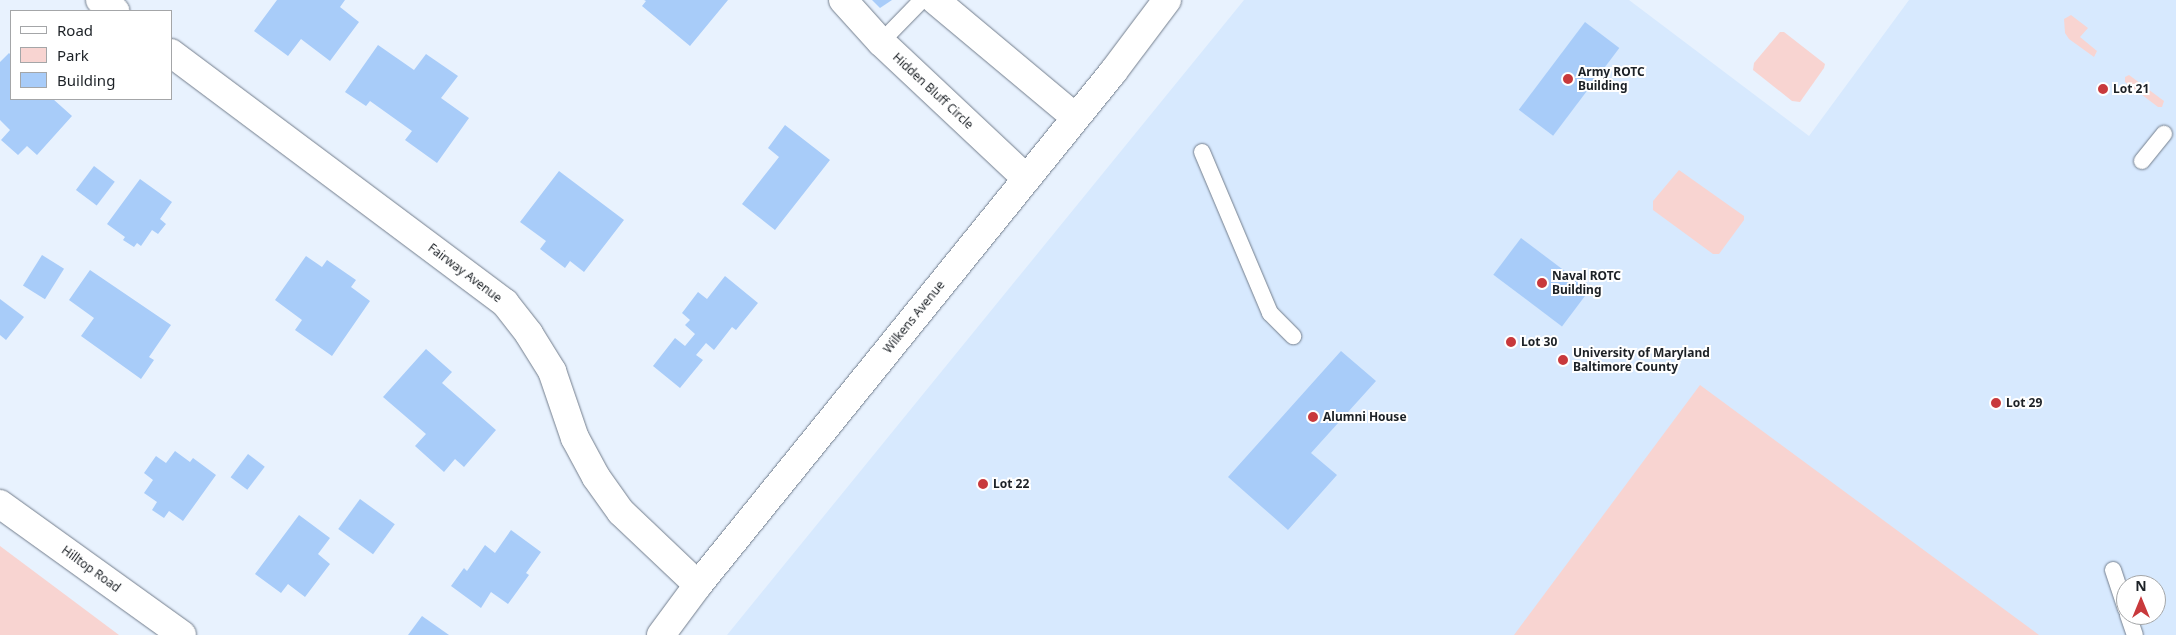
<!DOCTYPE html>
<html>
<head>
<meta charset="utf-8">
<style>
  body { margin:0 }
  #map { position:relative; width:2176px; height:635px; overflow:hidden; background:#e8f2fe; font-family:"Noto Sans",sans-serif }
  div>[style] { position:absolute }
  .built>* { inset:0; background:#d7e9fe }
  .green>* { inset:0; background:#f8d4d1 }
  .building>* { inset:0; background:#a8ccf9; transform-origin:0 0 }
  .roads { filter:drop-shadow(0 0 1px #727d8c) drop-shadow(0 0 1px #727d8c) }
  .lane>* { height:16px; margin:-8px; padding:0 8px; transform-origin:8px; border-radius:8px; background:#fff }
  .street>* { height:28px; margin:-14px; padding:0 14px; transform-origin:14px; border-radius:14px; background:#fff }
  .secondary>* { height:28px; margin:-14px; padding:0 14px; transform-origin:14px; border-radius:14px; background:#fff }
  .dots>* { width:14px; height:14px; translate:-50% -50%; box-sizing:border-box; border:2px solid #fff; border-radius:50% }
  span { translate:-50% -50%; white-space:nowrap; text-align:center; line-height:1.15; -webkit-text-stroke:4px #fff; paint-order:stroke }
  .poi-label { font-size:12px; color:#1c2126; font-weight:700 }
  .left { translate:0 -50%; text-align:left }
  .street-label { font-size:12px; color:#1c2126 }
  .legend { position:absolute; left:10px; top:10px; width:162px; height:90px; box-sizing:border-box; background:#fff; border:1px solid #a4a6a8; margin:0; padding:6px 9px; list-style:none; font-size:15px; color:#1c2126 }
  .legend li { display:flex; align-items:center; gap:10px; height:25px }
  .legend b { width:25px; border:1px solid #a4a6a8 }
  .north { position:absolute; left:2116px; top:575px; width:50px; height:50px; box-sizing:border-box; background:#fff; border:1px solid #a4a6a8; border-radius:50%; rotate:0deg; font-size:14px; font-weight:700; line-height:20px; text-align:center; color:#1c2126 }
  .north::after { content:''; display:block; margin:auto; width:18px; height:22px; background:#c8393c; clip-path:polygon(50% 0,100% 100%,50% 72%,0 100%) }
</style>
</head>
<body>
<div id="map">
  <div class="built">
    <i style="clip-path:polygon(evenodd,1244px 0,1629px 0,1809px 136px,1909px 0,2176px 0,2176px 635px,727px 635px,1244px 0,2126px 585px,2156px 585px,2156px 615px,2126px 615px,2126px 585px)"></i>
  </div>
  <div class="green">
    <i style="clip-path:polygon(2071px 15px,2088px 28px,2080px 37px,2097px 51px,2094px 57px,2069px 39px,2065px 33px,2064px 19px)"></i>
    <i style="clip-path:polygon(1780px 32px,1784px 32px,1825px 64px,1824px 68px,1800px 102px,1792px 101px,1753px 70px,1754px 63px)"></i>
    <i style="clip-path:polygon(2129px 75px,2164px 101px,2162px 107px,2158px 107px,2125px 82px,2125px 77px)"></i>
    <i style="clip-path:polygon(1679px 170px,1744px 216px,1744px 220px,1719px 254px,1713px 254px,1653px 210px,1653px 201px)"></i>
    <i style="clip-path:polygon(1700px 385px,2039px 635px,1514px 635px)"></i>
    <i style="clip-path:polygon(0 546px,119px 635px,0 635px)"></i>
  </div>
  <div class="building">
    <i style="clip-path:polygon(277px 0,345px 0,340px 7px,359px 22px,330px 61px,301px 39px,288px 56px,254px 31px)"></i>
    <i style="clip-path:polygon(644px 0,728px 0,690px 46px,642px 6px,646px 1px)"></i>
    <i style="clip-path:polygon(872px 0,892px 0,880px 8px)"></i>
    <i style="left:1585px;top:22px;width:43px;height:110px;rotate:37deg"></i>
    <i style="clip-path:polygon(378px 45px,414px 70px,426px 54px,458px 76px,441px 98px,469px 118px,437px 163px,405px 140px,412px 131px,370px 101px,366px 106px,345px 92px)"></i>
    <i style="clip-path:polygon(9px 53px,11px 55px,11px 99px,53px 99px,72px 116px,37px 155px,27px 146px,18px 155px,1px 140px,10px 130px,0 120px,0 62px)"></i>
    <i style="clip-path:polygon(785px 125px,830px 160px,775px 230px,742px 204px,779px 157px,768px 148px)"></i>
    <i style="left:94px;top:166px;width:26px;height:30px;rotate:37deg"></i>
    <i style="clip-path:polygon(559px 171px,624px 220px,584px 272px,570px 261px,565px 268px,540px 249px,546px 241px,520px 222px)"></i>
    <i style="clip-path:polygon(140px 179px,172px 202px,160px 219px,166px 224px,158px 234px,152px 230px,141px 246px,137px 243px,134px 247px,123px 240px,125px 237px,107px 224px)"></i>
    <i style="left:1521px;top:238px;width:86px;height:46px;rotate:37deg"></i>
    <i style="left:42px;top:255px;width:26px;height:36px;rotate:32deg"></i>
    <i style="clip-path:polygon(306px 256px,322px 267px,327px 260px,356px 280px,351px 287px,370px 301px,332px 356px,295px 330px,302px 320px,275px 300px)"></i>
    <i style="clip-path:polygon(90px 270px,171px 325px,149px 357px,154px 360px,141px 379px,81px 336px,94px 318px,69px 300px)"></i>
    <i style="clip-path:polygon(725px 276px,758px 303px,736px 330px,732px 327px,714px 350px,706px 343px,696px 355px,703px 360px,680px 388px,653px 366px,675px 338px,685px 346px,695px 334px,685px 325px,690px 320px,682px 313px,698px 292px,707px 299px)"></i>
    <i style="clip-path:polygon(0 299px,24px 317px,6px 340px,0 335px)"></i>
    <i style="clip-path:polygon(426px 349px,452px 372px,442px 383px,496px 430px,464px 467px,455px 459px,444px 472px,415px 446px,426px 434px,383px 397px)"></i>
    <i style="clip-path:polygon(1341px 351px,1376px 381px,1311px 453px,1337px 475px,1288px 530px,1228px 477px)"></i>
    <i style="clip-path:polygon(175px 451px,190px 462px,193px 458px,216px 475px,183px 521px,169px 511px,164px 518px,152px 510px,157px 502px,144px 493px,153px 480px,144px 473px,156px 456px,166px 463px)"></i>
    <i style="left:248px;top:454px;width:21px;height:29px;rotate:37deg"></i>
    <i style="left:360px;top:499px;width:43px;height:37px;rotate:36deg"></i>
    <i style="clip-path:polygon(299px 515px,330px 538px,318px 554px,330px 564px,305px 597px,288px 584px,281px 593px,255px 574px)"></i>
    <i style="clip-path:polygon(511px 530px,541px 552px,526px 573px,529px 575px,508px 604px,491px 592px,481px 608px,451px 586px,464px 568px,467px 571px,485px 545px,495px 553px)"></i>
    <i style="clip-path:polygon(422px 616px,449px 635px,408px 635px)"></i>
  </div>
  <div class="roads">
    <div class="lane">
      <i style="left:881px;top:42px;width:59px;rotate:-45.7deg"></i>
      <i style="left:1202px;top:152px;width:175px;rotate:67.1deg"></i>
      <i style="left:1270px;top:313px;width:33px;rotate:45deg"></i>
      <i style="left:2142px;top:161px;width:35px;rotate:-51deg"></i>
      <i style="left:2113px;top:570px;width:41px;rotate:71.6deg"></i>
      <i style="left:2128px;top:615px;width:21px;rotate:71deg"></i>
    </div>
    <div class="street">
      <i style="left:100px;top:0;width:19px;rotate:36deg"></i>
      <i style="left:843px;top:0;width:57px;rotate:47.9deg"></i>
      <i style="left:881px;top:42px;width:199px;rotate:43.2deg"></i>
      <i style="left:935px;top:0;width:182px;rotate:39.9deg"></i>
      <i style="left:171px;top:53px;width:417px;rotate:36.8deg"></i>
      <i style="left:505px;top:303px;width:39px;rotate:52deg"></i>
      <i style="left:529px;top:334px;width:44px;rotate:58.1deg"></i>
      <i style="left:552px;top:371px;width:71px;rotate:71.1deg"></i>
      <i style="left:575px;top:438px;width:44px;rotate:61.7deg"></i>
      <i style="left:596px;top:477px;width:43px;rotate:54.5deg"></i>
      <i style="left:621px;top:512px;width:106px;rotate:43.5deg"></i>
    </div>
    <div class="secondary">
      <i style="left:0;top:504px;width:224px;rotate:35.7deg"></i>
      <i style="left:661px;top:635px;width:62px;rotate:-53.5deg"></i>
      <i style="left:698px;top:585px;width:660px;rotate:-51.03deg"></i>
      <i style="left:1113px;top:72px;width:90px;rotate:-53.1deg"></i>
    </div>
  </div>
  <div class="dots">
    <i style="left:1568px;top:79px;background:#c8393c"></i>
    <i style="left:2103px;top:89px;background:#c8393c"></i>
    <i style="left:1542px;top:283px;background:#c8393c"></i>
    <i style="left:1511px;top:342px;background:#c8393c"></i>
    <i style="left:1563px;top:360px;background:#c8393c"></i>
    <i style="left:1996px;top:403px;background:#c8393c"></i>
    <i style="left:1313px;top:417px;background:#c8393c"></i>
    <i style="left:983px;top:484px;background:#c8393c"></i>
  </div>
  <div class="poi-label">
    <span class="left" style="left:1578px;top:79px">Army ROTC<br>Building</span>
    <span class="left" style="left:2113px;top:89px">Lot 21</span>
    <span class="left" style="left:1552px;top:283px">Naval ROTC<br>Building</span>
    <span class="left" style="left:1521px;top:342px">Lot 30</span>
    <span class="left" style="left:1573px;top:360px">University of Maryland<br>Baltimore County</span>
    <span class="left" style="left:2006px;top:403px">Lot 29</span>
    <span class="left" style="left:1323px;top:417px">Alumni House</span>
    <span class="left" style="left:993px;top:484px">Lot 22</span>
  </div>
  <div class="street-label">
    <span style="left:933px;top:91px;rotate:43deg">Hidden Bluff Circle</span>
    <span style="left:465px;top:273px;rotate:37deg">Fairway Avenue</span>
    <span style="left:914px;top:317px;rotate:-51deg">Wilkens Avenue</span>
    <span style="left:91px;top:569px;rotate:36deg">Hilltop Road</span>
  </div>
  <ul class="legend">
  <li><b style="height:6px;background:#fff"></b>Road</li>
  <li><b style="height:14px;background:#f8d4d1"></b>Park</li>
  <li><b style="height:14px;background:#a8ccf9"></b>Building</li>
  </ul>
  <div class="north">N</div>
</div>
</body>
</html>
